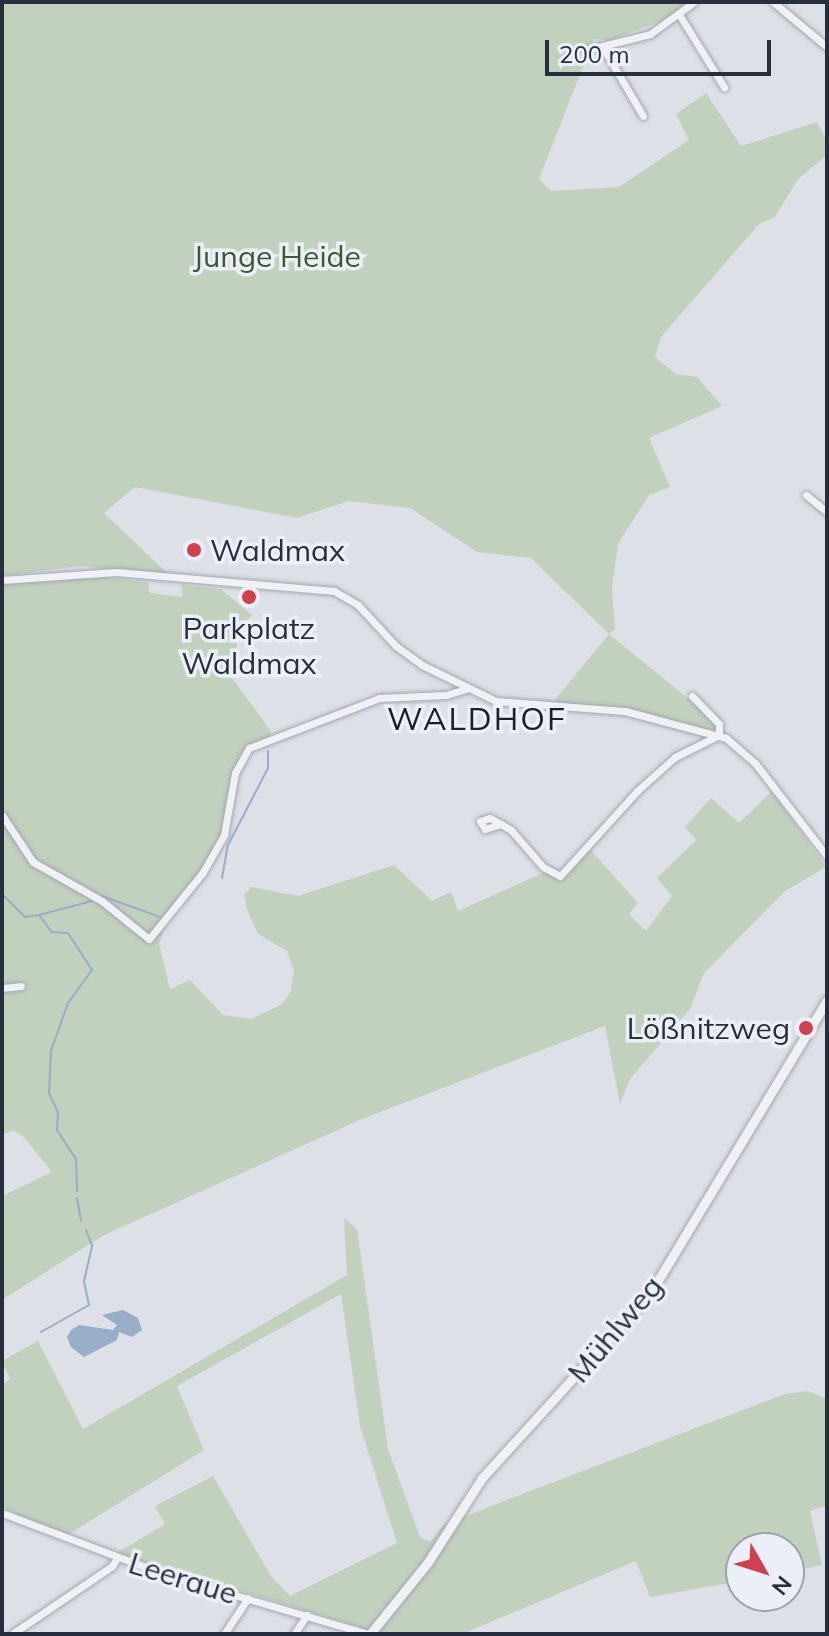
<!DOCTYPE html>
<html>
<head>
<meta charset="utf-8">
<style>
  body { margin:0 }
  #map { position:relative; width:829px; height:1636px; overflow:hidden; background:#dde0e7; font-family:Mulish,sans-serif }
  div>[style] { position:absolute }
  .green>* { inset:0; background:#c2d1be }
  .water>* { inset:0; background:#98adc7 }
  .stream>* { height:2px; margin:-1px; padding:0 1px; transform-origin:1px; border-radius:1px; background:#98adc7 }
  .roads { filter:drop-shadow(0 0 2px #a3a7b1) drop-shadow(0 0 2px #a3a7b1) }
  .minor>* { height:7px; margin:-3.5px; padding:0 3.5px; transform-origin:3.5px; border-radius:3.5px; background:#f0f1f5 }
  .tertiary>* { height:9px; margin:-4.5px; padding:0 4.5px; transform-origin:4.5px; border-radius:4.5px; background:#f0f1f5 }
  .dots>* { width:22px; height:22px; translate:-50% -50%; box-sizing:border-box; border:4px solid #eceff5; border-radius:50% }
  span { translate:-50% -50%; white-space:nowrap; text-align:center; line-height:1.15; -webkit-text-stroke:7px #eceff5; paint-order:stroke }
  .park-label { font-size:30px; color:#3a5934 }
  .poi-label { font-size:30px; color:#272e3d }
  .left { translate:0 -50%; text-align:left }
  .right { translate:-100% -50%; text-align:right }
  .street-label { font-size:30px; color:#272e3d }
  .neighbourhood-label { font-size:32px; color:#191f2e; letter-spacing:2px }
  .frame { position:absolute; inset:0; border:4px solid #272e3d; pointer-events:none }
  .north { position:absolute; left:725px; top:1532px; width:80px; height:80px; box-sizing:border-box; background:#eceff5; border:2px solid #9da2ab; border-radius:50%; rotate:129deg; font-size:22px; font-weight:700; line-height:32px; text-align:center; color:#272e3d }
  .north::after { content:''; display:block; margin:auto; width:28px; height:36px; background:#cd4151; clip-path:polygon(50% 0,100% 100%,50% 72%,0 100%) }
  .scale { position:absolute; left:545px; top:40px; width:226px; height:36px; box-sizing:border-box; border:4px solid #272e3d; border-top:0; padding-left:10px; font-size:24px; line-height:28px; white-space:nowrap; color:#272e3d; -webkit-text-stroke:6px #eceff5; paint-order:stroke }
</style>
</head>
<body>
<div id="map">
  <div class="green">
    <i style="clip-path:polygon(2px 2px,686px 2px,671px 18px,609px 40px,594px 39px,539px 179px,551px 191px,619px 187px,689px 140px,676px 114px,706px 93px,741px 146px,817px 122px,827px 141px,827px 155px,798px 179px,775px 217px,759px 224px,661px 337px,655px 357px,676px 374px,697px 377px,722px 406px,649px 438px,670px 487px,649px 495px,618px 544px,612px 588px,615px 629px,609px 634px,691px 701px,717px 726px,712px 730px,554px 701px,609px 634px,531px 558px,477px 552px,410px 508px,349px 501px,297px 518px,135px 487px,104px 513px,169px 575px,80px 566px,2px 576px)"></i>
    <i style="clip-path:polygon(80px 575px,148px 582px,150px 593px,183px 597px,181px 585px,221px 589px,252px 615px,239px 630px,232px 678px,270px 730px,271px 740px,251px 750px,236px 773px,226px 835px,168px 918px,159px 944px,170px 989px,190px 980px,223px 1015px,251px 1019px,281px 1005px,290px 993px,294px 971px,287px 951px,258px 934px,247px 909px,244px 894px,252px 887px,298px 896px,394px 865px,432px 901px,451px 892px,458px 911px,545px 872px,560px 881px,588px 847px,638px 903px,629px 914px,646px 931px,672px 896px,657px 878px,696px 840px,685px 827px,711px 798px,739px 823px,772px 791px,826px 867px,785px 891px,704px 973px,690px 1009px,630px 1079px,620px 1104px,605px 1026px,362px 1119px,104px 1235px,2px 1300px,2px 1196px,52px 1172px,23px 1136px,13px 1130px,2px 1135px,2px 584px)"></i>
    <i style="clip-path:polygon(344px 1218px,357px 1229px,388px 1449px,420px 1537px,430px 1542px,443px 1525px,507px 1500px,785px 1394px,808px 1391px,827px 1399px,827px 1505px,810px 1511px,822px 1565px,789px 1572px,789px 1548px,741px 1548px,741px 1581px,650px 1597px,636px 1561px,462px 1634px,383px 1634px,117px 1553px,165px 1524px,155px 1506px,213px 1476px,271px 1576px,290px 1596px,397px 1543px,360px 1426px,341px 1294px,177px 1386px,204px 1450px,66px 1536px,2px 1507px,2px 1385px,10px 1379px,2px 1361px,38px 1341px,83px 1429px,347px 1275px)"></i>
  </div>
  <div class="water">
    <i style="clip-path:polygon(123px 1310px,138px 1318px,142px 1330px,132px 1337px,119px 1332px,117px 1340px,84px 1357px,71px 1347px,67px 1337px,71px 1330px,79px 1325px,113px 1330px,117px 1325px,102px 1315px)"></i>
  </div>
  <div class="stream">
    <i style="left:222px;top:878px;width:34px;rotate:-80deg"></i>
    <i style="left:228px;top:845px;width:87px;rotate:-62.5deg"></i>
    <i style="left:268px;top:768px;width:17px;rotate:-90deg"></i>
    <i style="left:2px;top:894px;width:33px;rotate:45deg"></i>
    <i style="left:25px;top:917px;width:14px;rotate:-8deg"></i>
    <i style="left:39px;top:915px;width:21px;rotate:53deg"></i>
    <i style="left:52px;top:932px;width:16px;rotate:4deg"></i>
    <i style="left:68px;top:933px;width:44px;rotate:57deg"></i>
    <i style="left:92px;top:970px;width:41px;rotate:126deg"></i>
    <i style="left:68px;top:1003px;width:51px;rotate:109.5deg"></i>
    <i style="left:51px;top:1051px;width:42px;rotate:92.7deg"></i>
    <i style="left:49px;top:1093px;width:21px;rotate:65deg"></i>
    <i style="left:58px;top:1112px;width:18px;rotate:93deg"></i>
    <i style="left:57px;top:1130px;width:35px;rotate:57deg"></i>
    <i style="left:76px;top:1159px;width:32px;rotate:88deg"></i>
    <i style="left:102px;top:896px;width:62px;rotate:19.9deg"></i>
    <i style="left:39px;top:915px;width:55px;rotate:-14.8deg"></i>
    <i style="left:77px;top:1198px;width:23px;rotate:80deg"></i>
    <i style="left:41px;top:1332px;width:55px;rotate:-29.4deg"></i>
    <i style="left:89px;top:1305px;width:25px;rotate:-102deg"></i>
    <i style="left:84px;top:1281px;width:37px;rotate:-77deg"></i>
    <i style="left:92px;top:1245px;width:16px;rotate:-112deg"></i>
  </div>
  <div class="roads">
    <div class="minor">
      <i style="left:773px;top:2px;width:70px;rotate:39.8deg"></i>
      <i style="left:680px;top:16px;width:84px;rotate:58.2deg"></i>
      <i style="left:602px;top:46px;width:81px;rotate:59.6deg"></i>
      <i style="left:586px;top:50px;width:66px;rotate:-14deg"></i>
      <i style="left:650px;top:34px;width:54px;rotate:-36deg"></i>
      <i style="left:806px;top:495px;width:27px;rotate:39deg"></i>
      <i style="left:2px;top:580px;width:114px;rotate:-4deg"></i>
      <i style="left:116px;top:572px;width:219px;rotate:5deg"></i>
      <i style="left:334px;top:591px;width:28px;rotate:30deg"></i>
      <i style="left:358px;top:605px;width:56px;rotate:47.2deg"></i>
      <i style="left:396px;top:646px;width:32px;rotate:36deg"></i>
      <i style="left:422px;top:665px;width:82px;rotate:25.9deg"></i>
      <i style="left:496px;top:701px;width:129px;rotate:4.4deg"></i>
      <i style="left:625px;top:711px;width:105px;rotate:15deg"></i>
      <i style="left:726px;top:738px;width:38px;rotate:41deg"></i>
      <i style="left:755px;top:763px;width:118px;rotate:52.3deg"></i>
      <i style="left:692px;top:696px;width:39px;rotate:46deg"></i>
      <i style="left:719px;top:724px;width:11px;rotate:90deg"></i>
      <i style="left:2px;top:815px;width:56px;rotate:56.6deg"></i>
      <i style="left:33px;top:862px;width:79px;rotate:29.5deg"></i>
      <i style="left:102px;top:901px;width:60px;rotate:39deg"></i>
      <i style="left:149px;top:939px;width:86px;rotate:-51.1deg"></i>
      <i style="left:203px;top:872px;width:43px;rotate:-60.4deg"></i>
      <i style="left:224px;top:835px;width:63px;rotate:-79.9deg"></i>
      <i style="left:235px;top:773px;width:29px;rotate:-61deg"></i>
      <i style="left:249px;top:748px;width:139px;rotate:-21deg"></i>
      <i style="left:379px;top:698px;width:67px;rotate:-2.6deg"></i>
      <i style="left:446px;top:695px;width:21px;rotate:-17deg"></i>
      <i style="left:501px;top:824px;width:17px;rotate:163deg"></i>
      <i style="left:485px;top:829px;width:9px;rotate:-122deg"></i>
      <i style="left:480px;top:821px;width:10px;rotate:-17deg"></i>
      <i style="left:490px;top:818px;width:13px;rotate:29deg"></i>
      <i style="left:501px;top:824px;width:12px;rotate:31deg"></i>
      <i style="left:511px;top:830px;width:49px;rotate:49.1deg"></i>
      <i style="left:543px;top:867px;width:19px;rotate:28deg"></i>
      <i style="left:560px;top:876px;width:115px;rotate:-47.8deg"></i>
      <i style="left:637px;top:791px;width:51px;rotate:-41.8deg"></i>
      <i style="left:675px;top:757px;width:49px;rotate:-26.6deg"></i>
      <i style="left:2px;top:988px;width:19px;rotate:-6deg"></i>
      <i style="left:2px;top:1513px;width:175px;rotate:20.7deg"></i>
      <i style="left:166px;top:1575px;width:210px;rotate:16.3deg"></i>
      <i style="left:12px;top:1634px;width:121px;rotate:-34.2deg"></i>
      <i style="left:112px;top:1566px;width:9px;rotate:-58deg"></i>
      <i style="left:224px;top:1634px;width:43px;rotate:-56.3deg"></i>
      <i style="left:294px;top:1634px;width:23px;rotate:-56deg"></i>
    </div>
    <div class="tertiary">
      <i style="left:370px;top:1634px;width:92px;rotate:-51.1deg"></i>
      <i style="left:428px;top:1562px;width:100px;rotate:-57.3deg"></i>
      <i style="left:482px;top:1478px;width:251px;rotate:-47.7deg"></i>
      <i style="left:651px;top:1292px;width:341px;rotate:-58.9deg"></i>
    </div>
  </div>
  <div class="dots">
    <i style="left:194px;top:550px;background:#cd4151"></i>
    <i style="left:249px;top:597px;background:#cd4151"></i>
    <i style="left:806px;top:1028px;background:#cd4151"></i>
  </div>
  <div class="park-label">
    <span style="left:277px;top:256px">Junge Heide</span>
  </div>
  <div class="poi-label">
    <span class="left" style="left:210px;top:550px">Waldmax</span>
    <span style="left:249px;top:645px">Parkplatz<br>Waldmax</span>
    <span class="right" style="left:790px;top:1028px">Lößnitzweg</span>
  </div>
  <div class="street-label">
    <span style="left:615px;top:1329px;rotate:-50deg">Mühlweg</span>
    <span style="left:183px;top:1578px;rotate:17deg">Leeraue</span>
  </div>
  <div class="neighbourhood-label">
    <span style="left:477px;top:718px">WALDHOF</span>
  </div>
  <div class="frame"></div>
  <div class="north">N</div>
  <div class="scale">200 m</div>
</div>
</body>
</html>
